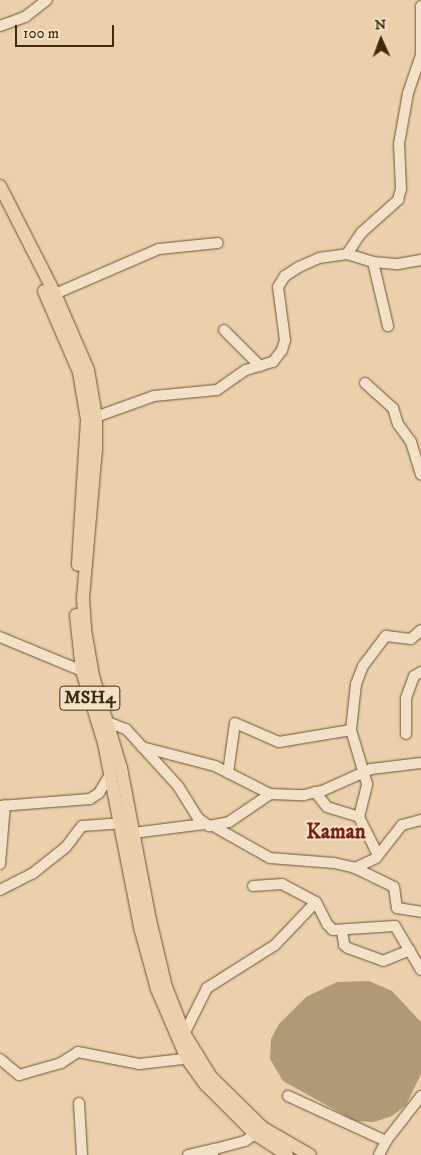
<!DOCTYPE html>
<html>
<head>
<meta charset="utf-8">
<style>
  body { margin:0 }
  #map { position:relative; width:421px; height:1155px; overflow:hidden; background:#ebd1ab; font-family:"IM FELL DW Pica",serif }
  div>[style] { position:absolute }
  .water>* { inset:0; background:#b09976 }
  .roads { filter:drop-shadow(0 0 1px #685437) drop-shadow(0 0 1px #685437) }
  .minor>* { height:10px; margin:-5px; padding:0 5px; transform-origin:5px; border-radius:5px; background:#f2e1c8 }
  .major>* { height:12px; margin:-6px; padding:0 6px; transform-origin:6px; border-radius:6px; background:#ebd1ab }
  span { translate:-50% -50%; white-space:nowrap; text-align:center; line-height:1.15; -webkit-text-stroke:4.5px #f2e1c8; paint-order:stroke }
  .shield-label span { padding:1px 4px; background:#f2e1c8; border:1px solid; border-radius:4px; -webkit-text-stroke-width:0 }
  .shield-label { font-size:18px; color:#3d2b10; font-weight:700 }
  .quarter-label { font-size:21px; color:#7a1f14; font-weight:700 }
  .north { position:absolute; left:356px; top:15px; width:50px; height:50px; -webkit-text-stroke:4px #f2e1c8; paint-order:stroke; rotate:358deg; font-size:14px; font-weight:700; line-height:20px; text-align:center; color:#3d2b10 }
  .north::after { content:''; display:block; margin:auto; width:18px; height:22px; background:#3d2b10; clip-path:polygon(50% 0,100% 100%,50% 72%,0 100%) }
  .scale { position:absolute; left:15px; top:25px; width:99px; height:22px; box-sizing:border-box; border:2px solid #3d2b10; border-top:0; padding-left:6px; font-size:15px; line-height:18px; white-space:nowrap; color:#3d2b10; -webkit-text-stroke:4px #f2e1c8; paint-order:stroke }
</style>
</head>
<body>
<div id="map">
  <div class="water">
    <i style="clip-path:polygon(369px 981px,392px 991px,421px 1022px,421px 1074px,406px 1105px,392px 1116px,374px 1122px,355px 1121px,283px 1081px,270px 1059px,271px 1039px,279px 1024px,306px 997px,337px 982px)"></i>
  </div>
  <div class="roads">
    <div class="minor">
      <i style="left:0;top:26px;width:27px;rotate:-20deg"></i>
      <i style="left:25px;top:17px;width:28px;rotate:-38deg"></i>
      <i style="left:347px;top:254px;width:25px;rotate:-56deg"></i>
      <i style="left:361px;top:233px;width:50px;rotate:-41.7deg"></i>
      <i style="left:398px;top:200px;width:11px;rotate:-75deg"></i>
      <i style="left:401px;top:189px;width:45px;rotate:-92.5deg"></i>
      <i style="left:399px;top:144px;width:52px;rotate:-80deg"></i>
      <i style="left:408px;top:93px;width:40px;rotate:-71.1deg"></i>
      <i style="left:421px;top:55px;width:49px;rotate:-90deg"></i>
      <i style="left:373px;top:262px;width:66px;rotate:76.8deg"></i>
      <i style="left:48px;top:297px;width:121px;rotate:-23.4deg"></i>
      <i style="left:159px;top:249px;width:59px;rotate:-5.8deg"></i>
      <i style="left:224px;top:330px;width:51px;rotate:45deg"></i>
      <i style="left:365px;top:383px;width:38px;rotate:42deg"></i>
      <i style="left:393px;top:408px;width:17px;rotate:73deg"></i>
      <i style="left:398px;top:424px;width:22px;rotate:54deg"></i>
      <i style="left:411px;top:442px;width:34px;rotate:73deg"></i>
      <i style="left:90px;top:419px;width:68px;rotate:-19.8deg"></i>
      <i style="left:154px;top:396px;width:63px;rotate:-5.4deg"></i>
      <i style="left:217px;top:390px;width:35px;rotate:-35deg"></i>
      <i style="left:246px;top:370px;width:28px;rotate:-17deg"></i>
      <i style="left:273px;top:362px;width:15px;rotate:-53deg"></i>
      <i style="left:282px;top:350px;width:10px;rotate:-73deg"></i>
      <i style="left:285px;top:340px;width:53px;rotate:-97.5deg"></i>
      <i style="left:278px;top:287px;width:13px;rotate:-58deg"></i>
      <i style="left:285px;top:276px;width:17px;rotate:-33deg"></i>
      <i style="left:299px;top:267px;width:22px;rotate:-24deg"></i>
      <i style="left:319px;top:258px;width:28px;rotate:-8deg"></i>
      <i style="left:347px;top:254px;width:27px;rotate:17deg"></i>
      <i style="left:373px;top:262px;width:25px;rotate:5deg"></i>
      <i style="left:398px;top:264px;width:23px;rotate:-10deg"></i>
      <i style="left:0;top:637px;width:94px;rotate:22.5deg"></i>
      <i style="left:102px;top:720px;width:26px;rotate:21deg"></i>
      <i style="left:126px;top:729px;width:77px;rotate:47.6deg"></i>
      <i style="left:178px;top:786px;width:38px;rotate:58deg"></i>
      <i style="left:198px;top:818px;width:14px;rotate:36deg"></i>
      <i style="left:209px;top:826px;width:20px;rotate:-11deg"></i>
      <i style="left:229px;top:822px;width:50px;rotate:-34.3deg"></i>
      <i style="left:270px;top:794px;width:34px;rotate:2deg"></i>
      <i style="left:304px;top:795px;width:18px;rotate:-13deg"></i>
      <i style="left:322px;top:791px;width:54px;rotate:-24.2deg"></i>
      <i style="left:371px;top:769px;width:50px;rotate:-6.8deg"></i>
      <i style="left:406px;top:734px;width:36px;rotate:-90deg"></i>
      <i style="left:406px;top:698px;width:23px;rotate:-70deg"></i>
      <i style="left:414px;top:676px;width:8px;rotate:-30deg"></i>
      <i style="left:142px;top:747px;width:75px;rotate:14.6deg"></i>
      <i style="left:215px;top:766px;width:62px;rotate:27deg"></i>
      <i style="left:228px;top:773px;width:50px;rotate:-82deg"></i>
      <i style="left:235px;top:723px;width:48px;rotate:23.4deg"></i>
      <i style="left:279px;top:742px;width:73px;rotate:-9.5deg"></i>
      <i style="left:315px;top:792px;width:19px;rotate:51deg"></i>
      <i style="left:327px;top:807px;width:34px;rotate:17deg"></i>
      <i style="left:0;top:806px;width:90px;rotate:-4.4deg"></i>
      <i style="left:90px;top:799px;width:11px;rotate:-34deg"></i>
      <i style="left:99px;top:793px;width:23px;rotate:-59deg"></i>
      <i style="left:213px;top:826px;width:65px;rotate:29.3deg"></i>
      <i style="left:270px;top:858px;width:64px;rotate:4.5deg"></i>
      <i style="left:334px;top:863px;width:22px;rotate:13deg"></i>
      <i style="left:355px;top:868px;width:43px;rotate:26deg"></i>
      <i style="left:394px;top:887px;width:21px;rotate:82deg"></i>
      <i style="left:397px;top:908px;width:24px;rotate:9deg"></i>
      <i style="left:133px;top:833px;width:72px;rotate:-7.2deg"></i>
      <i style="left:378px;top:855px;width:42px;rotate:-116.6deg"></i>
      <i style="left:359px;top:817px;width:34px;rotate:-76deg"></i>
      <i style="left:367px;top:784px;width:56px;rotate:-106.5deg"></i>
      <i style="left:351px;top:730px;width:46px;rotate:-83.8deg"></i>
      <i style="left:356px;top:684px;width:19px;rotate:-69deg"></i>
      <i style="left:363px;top:666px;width:38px;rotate:-53deg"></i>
      <i style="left:386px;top:636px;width:25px;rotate:7deg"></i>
      <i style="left:411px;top:639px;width:13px;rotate:-42deg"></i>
      <i style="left:0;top:864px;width:59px;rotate:-85.2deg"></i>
      <i style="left:355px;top:868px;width:23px;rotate:-25deg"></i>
      <i style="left:376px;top:858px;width:42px;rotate:-51.8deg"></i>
      <i style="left:402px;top:825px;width:20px;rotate:-15deg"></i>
      <i style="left:253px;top:886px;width:29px;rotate:-4deg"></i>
      <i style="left:282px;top:884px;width:38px;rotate:28deg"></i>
      <i style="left:316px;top:902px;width:25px;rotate:63deg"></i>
      <i style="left:327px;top:924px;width:8px;rotate:45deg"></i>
      <i style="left:333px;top:930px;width:62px;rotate:-3.7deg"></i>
      <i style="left:395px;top:926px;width:51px;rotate:59.4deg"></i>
      <i style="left:0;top:890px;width:36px;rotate:-27deg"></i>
      <i style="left:32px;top:874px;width:43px;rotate:-38.5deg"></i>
      <i style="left:66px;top:847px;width:26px;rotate:-53deg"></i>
      <i style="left:82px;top:826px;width:43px;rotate:-4deg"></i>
      <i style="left:342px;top:930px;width:15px;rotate:82deg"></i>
      <i style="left:344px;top:945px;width:5px;rotate:37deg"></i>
      <i style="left:348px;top:948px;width:37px;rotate:20deg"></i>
      <i style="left:383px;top:961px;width:29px;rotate:-22deg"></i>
      <i style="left:182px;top:1038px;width:56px;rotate:-63.4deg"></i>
      <i style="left:207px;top:988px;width:80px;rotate:-32.3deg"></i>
      <i style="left:275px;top:945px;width:59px;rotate:-46.4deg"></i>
      <i style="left:0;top:1059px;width:25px;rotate:40deg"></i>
      <i style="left:19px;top:1075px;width:44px;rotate:-15.9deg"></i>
      <i style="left:61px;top:1063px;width:20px;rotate:-33deg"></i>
      <i style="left:78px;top:1052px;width:62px;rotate:11.1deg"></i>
      <i style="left:139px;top:1064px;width:53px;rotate:-6.5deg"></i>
      <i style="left:288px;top:1096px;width:108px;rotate:24.7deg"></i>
      <i style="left:79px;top:1103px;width:52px;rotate:86.7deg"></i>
      <i style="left:188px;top:1155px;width:28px;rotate:-13deg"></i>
      <i style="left:212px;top:1155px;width:7px;rotate:-63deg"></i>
      <i style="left:215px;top:1149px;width:31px;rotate:-15deg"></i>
      <i style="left:245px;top:1141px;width:19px;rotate:-36deg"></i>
      <i style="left:379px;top:1155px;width:16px;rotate:-63deg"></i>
      <i style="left:386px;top:1141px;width:57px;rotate:-52.1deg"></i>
    </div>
    <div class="major">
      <i style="left:0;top:186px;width:121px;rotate:63deg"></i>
      <i style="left:55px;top:294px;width:83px;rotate:66.5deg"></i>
      <i style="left:88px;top:370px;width:48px;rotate:80.3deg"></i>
      <i style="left:96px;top:417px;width:32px;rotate:90deg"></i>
      <i style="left:96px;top:449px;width:151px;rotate:95deg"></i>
      <i style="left:83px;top:599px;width:31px;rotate:86deg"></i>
      <i style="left:85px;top:630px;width:47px;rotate:80.1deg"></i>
      <i style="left:93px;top:676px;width:96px;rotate:73.1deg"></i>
      <i style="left:121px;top:768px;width:155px;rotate:79.2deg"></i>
      <i style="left:150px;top:920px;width:69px;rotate:76.6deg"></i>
      <i style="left:166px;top:987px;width:52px;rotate:68.4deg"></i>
      <i style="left:185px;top:1035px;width:49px;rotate:58.2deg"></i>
      <i style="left:211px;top:1077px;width:73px;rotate:44.4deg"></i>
      <i style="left:263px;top:1128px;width:54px;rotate:29.9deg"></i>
      <i style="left:44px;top:291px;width:88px;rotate:66.6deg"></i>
      <i style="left:79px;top:372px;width:49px;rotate:80.5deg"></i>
      <i style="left:87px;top:420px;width:145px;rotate:93.6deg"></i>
      <i style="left:76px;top:615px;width:56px;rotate:83.9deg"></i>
      <i style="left:82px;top:671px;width:75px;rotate:73deg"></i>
      <i style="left:104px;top:743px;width:192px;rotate:78.9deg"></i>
      <i style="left:141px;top:931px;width:60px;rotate:74.6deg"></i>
      <i style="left:157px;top:989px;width:76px;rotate:66.8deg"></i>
      <i style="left:187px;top:1059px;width:32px;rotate:54deg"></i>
      <i style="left:206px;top:1085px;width:69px;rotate:45deg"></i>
      <i style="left:255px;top:1134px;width:38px;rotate:33deg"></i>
    </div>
  </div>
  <div class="shield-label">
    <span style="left:90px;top:698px">MSH4</span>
  </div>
  <div class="quarter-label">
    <span style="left:336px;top:832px">Kaman</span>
  </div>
  <div class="north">N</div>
  <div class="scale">100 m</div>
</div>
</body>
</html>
